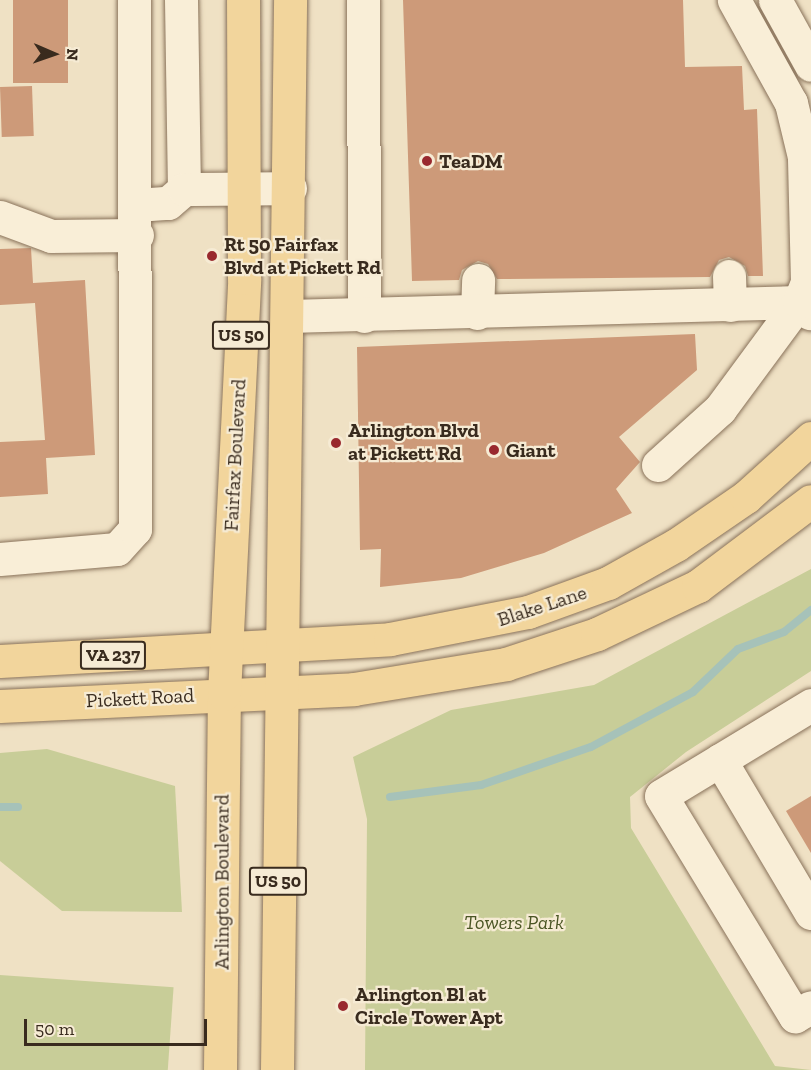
<!DOCTYPE html>
<html>
<head>
<meta charset="utf-8">
<style>
  body { margin:0 }
  #map { position:relative; width:811px; height:1070px; overflow:hidden; background:#efe1c4; font-family:"Zilla Slab",serif }
  div>[style] { position:absolute }
  .green>* { inset:0; background:#c8cd98; transform-origin:0 0 }
  .stream>* { height:8px; margin:-4px; padding:0 4px; transform-origin:4px; border-radius:4px; background:#a6c2b9 }
  .building>* { inset:0; background:#cd9a79; transform-origin:0 0 }
  .roads { filter:drop-shadow(0 0 2px #89725a) drop-shadow(0 0 2px #89725a) }
  .minor>* { height:33px; margin:-16.5px; padding:0 16.5px; transform-origin:16.5px; border-radius:16.5px; background:#f9eed7 }
  .major>* { height:33px; margin:-16.5px; padding:0 16.5px; transform-origin:16.5px; border-radius:16.5px; background:#f2d59c }
  .dots>* { width:16px; height:16px; translate:-50% -50%; box-sizing:border-box; border:3px solid #f6ebd4; border-radius:50% }
  span { translate:-50% -50%; white-space:nowrap; text-align:center; line-height:1.15; -webkit-text-stroke:4.5px #f6ebd4; paint-order:stroke }
  .shield-label span { padding:2px 4px; background:#f6ebd4; border:2px solid; border-radius:4px; -webkit-text-stroke-width:0 }
  .shield-label { font-size:18px; color:#392b1e; font-weight:700 }
  .poi-label { font-size:20px; color:#392b1e; font-weight:700 }
  .left { translate:0 -50%; text-align:left }
  .street-label { font-size:20px; color:#392b1e }
  .park-label { font-size:20px; color:#4b5625; font-style:italic }
  .north { position:absolute; left:24px; top:24px; width:60px; height:60px; -webkit-text-stroke:4px #f6ebd4; paint-order:stroke; rotate:92deg; font-size:16px; font-weight:700; line-height:24px; text-align:center; color:#392b1e }
  .north::after { content:''; display:block; margin:auto; width:21px; height:27px; background:#392b1e; clip-path:polygon(50% 0,100% 100%,50% 72%,0 100%) }
  .scale { position:absolute; left:24px; top:1019px; width:183px; height:27px; box-sizing:border-box; border:3px solid #392b1e; border-top:0; padding-left:8px; font-size:18px; line-height:21px; white-space:nowrap; color:#392b1e; -webkit-text-stroke:4px #f6ebd4; paint-order:stroke }
</style>
</head>
<body>
<div id="map">
  <div class="green">
    <i style="clip-path:polygon(811px 569px,811px 671px,686px 752px,630px 797px,631px 828px,775px 1066px,811px 1070px,365px 1070px,367px 819px,353px 757px,451px 710px,594px 685px)"></i>
    <i style="clip-path:polygon(47px 749px,175px 786px,182px 912px,62px 911px,0 861px,0 753px)"></i>
    <i style="left:0;top:975px;width:174px;height:95px;rotate:4deg"></i>
  </div>
  <div class="stream">
    <i style="left:390px;top:797px;width:92px;rotate:-7.5deg"></i>
    <i style="left:481px;top:785px;width:116px;rotate:-19.1deg"></i>
    <i style="left:591px;top:747px;width:116px;rotate:-28.3deg"></i>
    <i style="left:693px;top:692px;width:62px;rotate:-43.7deg"></i>
    <i style="left:738px;top:649px;width:49px;rotate:-20.3deg"></i>
    <i style="left:784px;top:632px;width:35px;rotate:-39deg"></i>
    <i style="left:0;top:807px;width:18px"></i>
  </div>
  <div class="building">
    <i style="left:13px;top:0;width:55px;height:83px"></i>
    <i style="clip-path:polygon(403px 0,683px 0,685px 67px,742px 66px,744px 110px,757px 109px,763px 276px,748px 276px,745px 266px,729px 257px,719px 260px,710px 277px,497px 279px,488px 264px,478px 261px,462px 270px,459px 280px,412px 281px)"></i>
    <i style="left:32px;top:86px;width:50px;height:32px;rotate:88deg"></i>
    <i style="clip-path:polygon(31px 248px,33px 283px,85px 280px,95px 455px,46px 458px,48px 494px,0 497px,0 442px,45px 440px,35px 303px,0 305px,0 249px)"></i>
    <i style="clip-path:polygon(695px 334px,697px 370px,619px 437px,640px 462px,616px 489px,632px 513px,544px 553px,461px 578px,380px 587px,381px 549px,360px 550px,357px 347px)"></i>
    <i style="clip-path:polygon(811px 796px,811px 853px,786px 811px)"></i>
  </div>
  <div class="roads">
    <div class="minor">
      <i style="left:181px;top:0;width:189px;rotate:89.1deg"></i>
      <i style="left:363px;top:0;width:316px;rotate:89.8deg"></i>
      <i style="left:775px;top:0;width:74px;rotate:61deg"></i>
      <i style="left:136px;top:205px;width:32px;rotate:-4deg"></i>
      <i style="left:168px;top:203px;width:21px;rotate:-41deg"></i>
      <i style="left:184px;top:189px;width:106px;rotate:-0.5deg"></i>
      <i style="left:0;top:217px;width:54px;rotate:20.4deg"></i>
      <i style="left:51px;top:236px;width:86px;rotate:-0.7deg"></i>
      <i style="left:729px;top:276px;width:29px;rotate:88deg"></i>
      <i style="left:477px;top:313px;width:33px;rotate:-88deg"></i>
      <i style="left:288px;top:316px;width:511px;rotate:-1.57deg"></i>
      <i style="left:799px;top:302px;width:16px;rotate:45deg"></i>
      <i style="left:658px;top:465px;width:84px;rotate:-42.1deg"></i>
      <i style="left:720px;top:409px;width:133px;rotate:-53.6deg"></i>
      <i style="left:799px;top:302px;width:22px;rotate:-68deg"></i>
      <i style="left:807px;top:282px;width:125px;rotate:-91.4deg"></i>
      <i style="left:804px;top:157px;width:56px;rotate:-103.5deg"></i>
      <i style="left:791px;top:103px;width:118px;rotate:-119deg"></i>
      <i style="left:0;top:559px;width:117px;rotate:-4.9deg"></i>
      <i style="left:117px;top:549px;width:27px;rotate:-48deg"></i>
      <i style="left:135px;top:529px;width:529px;rotate:-90.11deg"></i>
      <i style="left:811px;top:705px;width:175px;rotate:148.8deg"></i>
      <i style="left:661px;top:796px;width:258px;rotate:58.7deg"></i>
      <i style="left:795px;top:1016px;width:18px;rotate:-29deg"></i>
      <i style="left:720px;top:760px;width:178px;rotate:59.3deg"></i>
    </div>
    <div class="major">
      <i style="left:0;top:661px;width:391px;rotate:-3.2deg"></i>
      <i style="left:390px;top:639px;width:141px;rotate:-11.1deg"></i>
      <i style="left:528px;top:612px;width:85px;rotate:-19.9deg"></i>
      <i style="left:608px;top:583px;width:78px;rotate:-29.2deg"></i>
      <i style="left:676px;top:545px;width:85px;rotate:-34.4deg"></i>
      <i style="left:746px;top:497px;width:88px;rotate:-42.2deg"></i>
      <i style="left:0;top:706px;width:354px;rotate:-2.7deg"></i>
      <i style="left:354px;top:689px;width:154px;rotate:-9.3deg"></i>
      <i style="left:506px;top:664px;width:96px;rotate:-18.2deg"></i>
      <i style="left:597px;top:634px;width:112px;rotate:-25.4deg"></i>
      <i style="left:698px;top:586px;width:141px;rotate:-37deg"></i>
      <i style="left:220px;top:1070px;width:376px;rotate:-89.4deg"></i>
      <i style="left:224px;top:694px;width:416px;rotate:-87.2deg"></i>
      <i style="left:244px;top:278px;width:278px;rotate:-90.2deg"></i>
      <i style="left:277px;top:1070px;width:1070px;rotate:-89.3deg"></i>
    </div>
  </div>
  <div class="dots">
    <i style="left:427px;top:161px;background:#99292e"></i>
    <i style="left:212px;top:256px;background:#99292e"></i>
    <i style="left:336px;top:443px;background:#99292e"></i>
    <i style="left:494px;top:450px;background:#99292e"></i>
    <i style="left:343px;top:1006px;background:#99292e"></i>
  </div>
  <div class="shield-label">
    <span style="left:241px;top:335px">US 50</span>
    <span style="left:113px;top:655px">VA 237</span>
    <span style="left:278px;top:881px">US 50</span>
  </div>
  <div class="poi-label">
    <span class="left" style="left:439px;top:161px">TeaDM</span>
    <span class="left" style="left:224px;top:256px">Rt 50 Fairfax<br>Blvd at Pickett Rd</span>
    <span class="left" style="left:348px;top:442px">Arlington Blvd<br>at Pickett Rd</span>
    <span class="left" style="left:506px;top:450px">Giant</span>
    <span class="left" style="left:355px;top:1006px">Arlington Bl at<br>Circle Tower Apt</span>
  </div>
  <div class="street-label">
    <span style="left:235px;top:455px;rotate:-87deg">Fairfax Boulevard</span>
    <span style="left:542px;top:606px;rotate:-18deg">Blake Lane</span>
    <span style="left:140px;top:698px;rotate:-3deg">Pickett Road</span>
    <span style="left:222px;top:882px;rotate:-90deg">Arlington Boulevard</span>
  </div>
  <div class="park-label">
    <span style="left:514px;top:922px">Towers Park</span>
  </div>
  <div class="north">N</div>
  <div class="scale">50 m</div>
</div>
</body>
</html>
